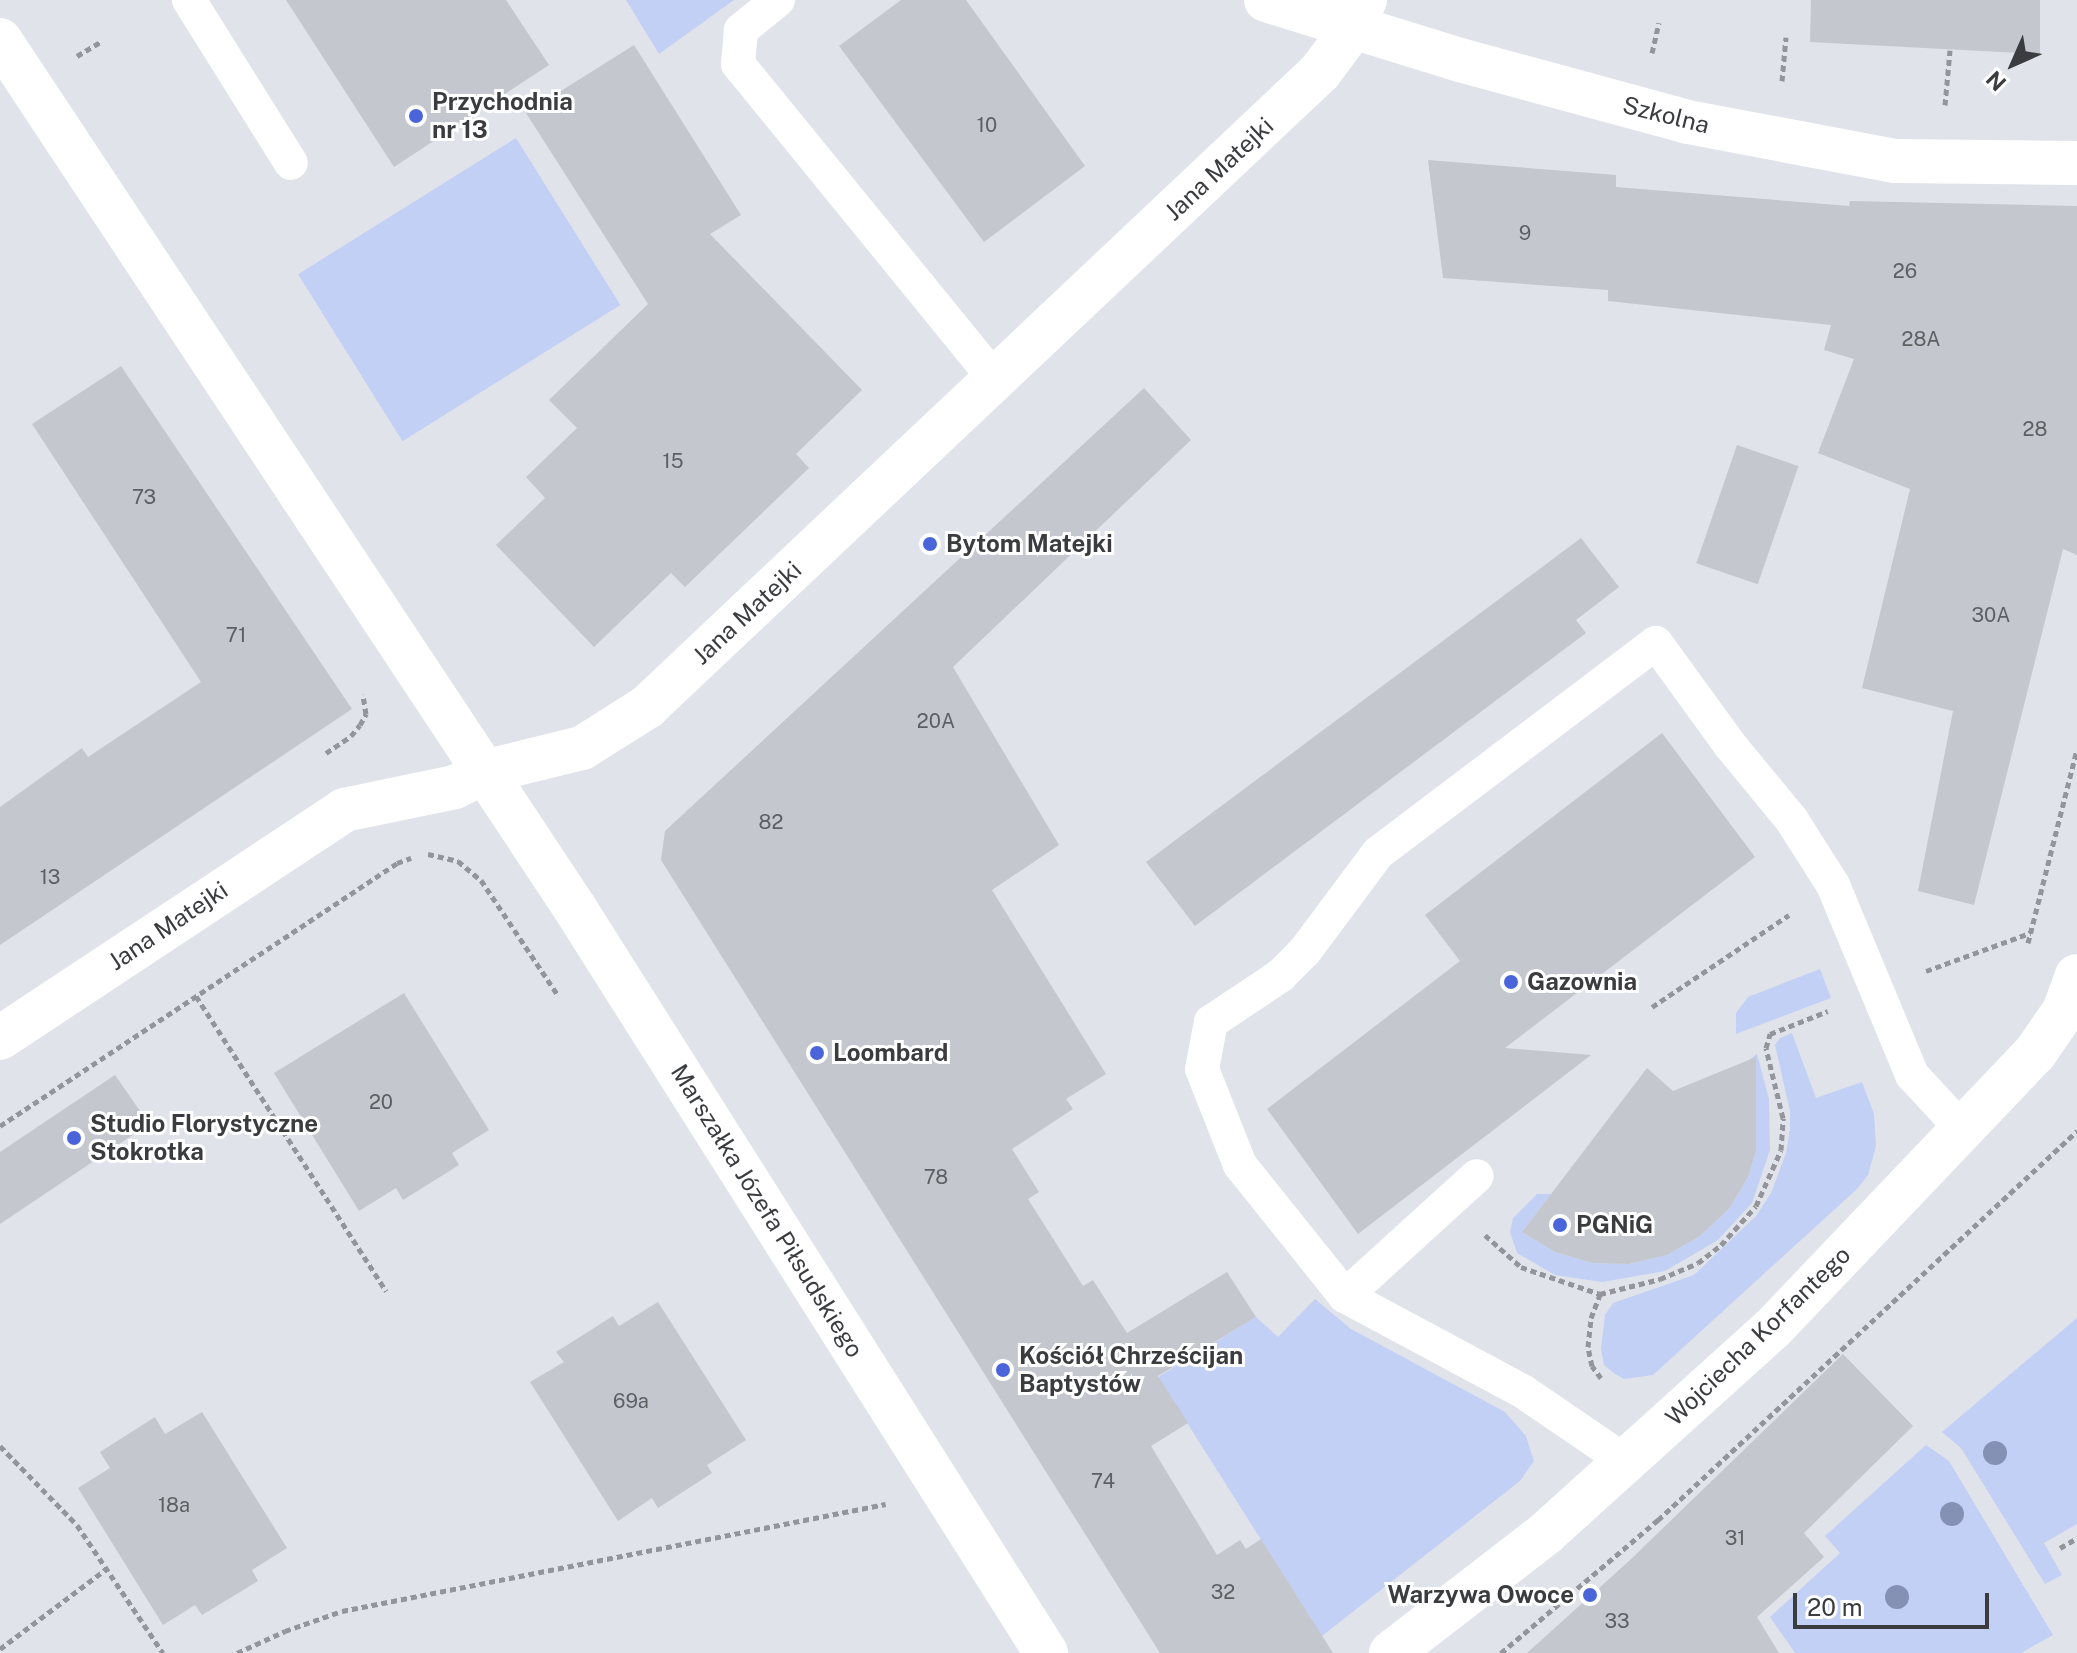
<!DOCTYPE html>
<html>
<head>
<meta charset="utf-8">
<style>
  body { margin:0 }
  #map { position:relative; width:2077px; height:1653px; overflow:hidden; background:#e0e3ea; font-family:"Public Sans",sans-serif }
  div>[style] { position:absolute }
  .green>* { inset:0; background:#c3d0f5; transform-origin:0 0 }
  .building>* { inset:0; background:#c4c7ce; transform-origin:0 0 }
  .path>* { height:5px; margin-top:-2.5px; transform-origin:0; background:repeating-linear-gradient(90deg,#93959a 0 6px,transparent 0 10px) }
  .lane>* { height:34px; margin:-17px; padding:0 17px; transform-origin:17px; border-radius:17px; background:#fff }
  .street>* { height:44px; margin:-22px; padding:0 22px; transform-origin:22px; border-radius:22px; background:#fff }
  .secondary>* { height:44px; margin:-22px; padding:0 22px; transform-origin:22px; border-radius:22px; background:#fff }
  .trees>* { width:24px; height:24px; margin:-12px; border-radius:50%; background:#8590b5 }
  .dots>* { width:22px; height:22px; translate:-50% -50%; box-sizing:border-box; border:4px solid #fff; border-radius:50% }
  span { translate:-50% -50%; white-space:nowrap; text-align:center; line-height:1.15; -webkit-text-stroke:6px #fff; paint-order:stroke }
  .number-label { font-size:20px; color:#5d5f63 }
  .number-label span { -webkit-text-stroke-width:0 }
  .poi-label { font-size:24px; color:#3b3c3f; font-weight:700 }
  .left { translate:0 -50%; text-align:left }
  .right { translate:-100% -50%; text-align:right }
  .street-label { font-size:24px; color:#3b3c3f }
  .north { position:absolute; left:1973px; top:24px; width:80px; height:80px; -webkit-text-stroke:6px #fff; paint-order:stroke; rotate:225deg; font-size:22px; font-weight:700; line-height:32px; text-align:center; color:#3b3c3f }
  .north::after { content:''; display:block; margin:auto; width:28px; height:36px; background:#3b3c3f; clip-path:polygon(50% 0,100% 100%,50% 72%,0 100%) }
  .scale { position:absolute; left:1793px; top:1593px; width:196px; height:36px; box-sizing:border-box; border:4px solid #3b3c3f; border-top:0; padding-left:10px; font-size:24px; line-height:28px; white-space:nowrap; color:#3b3c3f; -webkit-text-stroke:6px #fff; paint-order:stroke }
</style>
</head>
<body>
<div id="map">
  <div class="green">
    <i style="clip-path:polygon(626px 0,734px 0,659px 54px)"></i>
    <i style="left:516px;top:138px;width:197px;height:257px;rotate:58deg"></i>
    <i style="clip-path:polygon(1820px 969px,1831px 998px,1736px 1034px,1736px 1013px,1748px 997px)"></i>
    <i style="clip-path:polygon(1792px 1033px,1816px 1098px,1862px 1082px,1874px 1114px,1876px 1146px,1868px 1175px,1857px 1189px,1653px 1375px,1624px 1379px,1615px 1374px,1604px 1365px,1601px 1349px,1605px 1315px,1613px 1303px,1694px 1275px,1756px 1216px,1771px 1193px,1786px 1153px,1790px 1129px,1790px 1111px,1775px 1045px,1780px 1038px)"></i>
    <i style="clip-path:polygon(1757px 1054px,1769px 1099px,1770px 1150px,1752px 1203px,1718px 1240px,1665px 1271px,1602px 1282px,1555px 1275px,1517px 1253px,1510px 1232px,1513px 1218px,1537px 1194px,1551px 1194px,1522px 1232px,1555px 1252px,1592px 1263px,1629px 1264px,1667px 1255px,1700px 1236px,1729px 1209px,1748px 1177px,1756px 1151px,1756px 1080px,1749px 1060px)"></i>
    <i style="clip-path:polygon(1315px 1299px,1351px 1329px,1505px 1412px,1526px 1436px,1534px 1461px,1520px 1481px,1322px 1636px,1158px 1377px,1256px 1317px,1278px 1337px)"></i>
    <i style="clip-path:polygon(2077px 1318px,2077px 1524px,2044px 1543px,2062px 1575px,2045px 1584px,1961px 1448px,1942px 1432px)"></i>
    <i style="clip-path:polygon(1926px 1445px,1949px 1461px,2053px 1635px,2021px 1653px,1795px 1653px,1770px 1617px,1840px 1553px,1825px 1536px)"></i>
  </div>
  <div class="building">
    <i style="clip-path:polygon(286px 0,506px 0,549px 65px,394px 167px)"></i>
    <i style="clip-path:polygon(901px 0,966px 0,1085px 166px,984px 242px,839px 46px)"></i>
    <i style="clip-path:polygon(1811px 0,2040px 0,2040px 54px,1810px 42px)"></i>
    <i style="clip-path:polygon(634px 45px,741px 215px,710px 234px,862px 390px,796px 454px,809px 468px,685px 587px,671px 573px,594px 647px,496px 545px,545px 498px,526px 477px,577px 428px,549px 400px,648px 304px,526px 113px)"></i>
    <i style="clip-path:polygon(1428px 160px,1616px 175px,1616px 187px,1849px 206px,1850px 201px,2077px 206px,2077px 555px,2063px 549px,1974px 905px,1918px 891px,1953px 711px,1862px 688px,1910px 489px,1818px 453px,1854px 359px,1824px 350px,1831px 325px,1608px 301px,1608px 290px,1443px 278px)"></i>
    <i style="clip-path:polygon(121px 366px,352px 709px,0 945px,0 807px,82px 748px,88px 757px,201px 682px,32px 424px)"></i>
    <i style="clip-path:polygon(1144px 388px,1191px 440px,953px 667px,1059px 845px,992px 890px,1106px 1074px,1066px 1099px,1073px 1109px,1012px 1149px,1039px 1192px,1028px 1199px,1083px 1286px,1093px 1280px,1127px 1333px,1227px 1272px,1256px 1317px,1158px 1376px,1188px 1423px,1151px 1446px,1217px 1555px,1240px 1540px,1246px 1549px,1261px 1539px,1333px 1653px,1160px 1653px,661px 860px,665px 831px)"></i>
    <i style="left:1737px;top:445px;width:65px;height:125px;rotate:19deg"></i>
    <i style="clip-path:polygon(1581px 538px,1619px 587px,1576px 620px,1586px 633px,1195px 926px,1146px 862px)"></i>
    <i style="clip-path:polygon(1662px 733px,1755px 857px,1505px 1048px,1591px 1055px,1358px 1234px,1267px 1109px,1460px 961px,1425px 915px)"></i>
    <i style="clip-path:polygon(404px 993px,489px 1130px,452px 1153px,459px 1165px,403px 1200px,396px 1188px,359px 1211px,274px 1073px)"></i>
    <i style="clip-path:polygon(1756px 1057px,1756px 1151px,1748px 1177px,1729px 1209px,1700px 1236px,1667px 1255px,1629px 1264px,1592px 1263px,1555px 1252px,1522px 1232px,1647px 1068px,1673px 1091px)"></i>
    <i style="clip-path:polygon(115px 1075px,149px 1124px,0 1224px,0 1152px)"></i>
    <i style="clip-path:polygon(658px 1302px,746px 1440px,707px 1465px,712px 1473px,658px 1508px,652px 1498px,618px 1521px,530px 1382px,564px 1362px,556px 1352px,613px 1316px,619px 1326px)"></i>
    <i style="clip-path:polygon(1843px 1354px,1913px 1426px,1804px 1533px,1824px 1557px,1757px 1617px,1779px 1653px,1527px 1653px,1629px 1561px)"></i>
    <i style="clip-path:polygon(202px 1412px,287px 1548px,252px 1570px,258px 1581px,202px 1615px,195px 1605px,163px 1625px,78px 1488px,110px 1468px,100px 1452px,155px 1417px,165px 1434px)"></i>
  </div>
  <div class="path">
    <i style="left:1652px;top:53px;width:31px;rotate:-77deg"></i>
    <i style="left:77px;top:56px;width:27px;rotate:-31deg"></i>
    <i style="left:1782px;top:81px;width:44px;rotate:-84.8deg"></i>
    <i style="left:1945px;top:105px;width:55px;rotate:-84.8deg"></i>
    <i style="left:326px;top:753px;width:30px;rotate:-34deg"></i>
    <i style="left:351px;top:736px;width:14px;rotate:-51deg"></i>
    <i style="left:360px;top:725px;width:13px;rotate:-61deg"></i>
    <i style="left:366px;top:714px;width:20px;rotate:-99deg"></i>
    <i style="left:428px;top:854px;width:31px;rotate:13deg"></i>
    <i style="left:458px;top:861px;width:30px;rotate:40deg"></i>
    <i style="left:481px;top:880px;width:137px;rotate:56.3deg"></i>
    <i style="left:2028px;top:943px;width:199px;rotate:-75.8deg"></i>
    <i style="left:1926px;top:971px;width:111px;rotate:-20.1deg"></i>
    <i style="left:196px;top:996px;width:351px;rotate:57.2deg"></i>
    <i style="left:1652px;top:1007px;width:165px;rotate:-33.9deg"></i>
    <i style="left:0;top:1126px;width:476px;rotate:-33.5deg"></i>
    <i style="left:397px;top:863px;width:15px;rotate:-20deg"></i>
    <i style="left:1485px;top:1235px;width:48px;rotate:41.6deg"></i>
    <i style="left:1521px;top:1267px;width:83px;rotate:18.9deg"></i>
    <i style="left:1601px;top:1378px;width:15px;rotate:-127deg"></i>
    <i style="left:1592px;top:1366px;width:19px;rotate:-102deg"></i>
    <i style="left:1588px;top:1347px;width:29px;rotate:-84deg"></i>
    <i style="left:1591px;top:1318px;width:26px;rotate:-69deg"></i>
    <i style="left:1600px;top:1294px;width:62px;rotate:-14deg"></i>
    <i style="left:1660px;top:1279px;width:41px;rotate:-22.8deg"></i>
    <i style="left:1698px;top:1263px;width:29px;rotate:-38deg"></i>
    <i style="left:1721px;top:1245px;width:52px;rotate:-48.1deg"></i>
    <i style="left:1756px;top:1206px;width:61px;rotate:-65.9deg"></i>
    <i style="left:1781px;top:1150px;width:32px;rotate:-86deg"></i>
    <i style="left:1783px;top:1118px;width:72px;rotate:-103.7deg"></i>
    <i style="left:1766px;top:1048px;width:15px;rotate:-74deg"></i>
    <i style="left:1770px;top:1034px;width:62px;rotate:-21.6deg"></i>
    <i style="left:0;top:1446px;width:110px;rotate:45.7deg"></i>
    <i style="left:77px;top:1525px;width:154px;rotate:56.1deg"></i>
    <i style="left:2060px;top:1548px;width:20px;rotate:-30deg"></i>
    <i style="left:0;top:1649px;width:133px;rotate:-37deg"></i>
    <i style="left:237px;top:1653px;width:53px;rotate:-24.6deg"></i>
    <i style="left:285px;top:1631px;width:60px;rotate:-19.3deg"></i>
    <i style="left:342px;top:1611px;width:554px;rotate:-11.13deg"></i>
    <i style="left:1501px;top:1653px;width:206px;rotate:-40.3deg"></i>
    <i style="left:1658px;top:1520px;width:572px;rotate:-42.87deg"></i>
  </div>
  <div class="lane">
    <i style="left:189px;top:0;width:192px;rotate:58deg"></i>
    <i style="left:778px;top:0;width:48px;rotate:141deg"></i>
    <i style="left:741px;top:30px;width:34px;rotate:95deg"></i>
    <i style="left:738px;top:64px;width:407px;rotate:50.8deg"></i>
    <i style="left:1345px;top:1296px;width:178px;rotate:-42.3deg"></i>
    <i style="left:1625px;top:1461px;width:122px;rotate:-145.7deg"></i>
    <i style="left:1524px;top:1392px;width:203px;rotate:-151.8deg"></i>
    <i style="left:1345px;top:1296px;width:168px;rotate:-128.7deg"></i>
    <i style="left:1240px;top:1165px;width:103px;rotate:-111.6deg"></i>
    <i style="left:1202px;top:1069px;width:48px;rotate:-79.2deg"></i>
    <i style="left:1211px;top:1022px;width:83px;rotate:-33.7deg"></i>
    <i style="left:1280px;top:976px;width:35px;rotate:-45deg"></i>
    <i style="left:1305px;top:951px;width:122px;rotate:-53.3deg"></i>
    <i style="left:1378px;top:853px;width:348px;rotate:-37.1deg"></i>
    <i style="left:1656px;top:643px;width:126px;rotate:54deg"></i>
    <i style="left:1730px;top:745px;width:96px;rotate:50.5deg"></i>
    <i style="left:1791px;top:819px;width:78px;rotate:57.5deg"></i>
    <i style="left:1833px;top:885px;width:206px;rotate:67.4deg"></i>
    <i style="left:1912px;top:1075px;width:74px;rotate:47.2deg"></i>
  </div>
  <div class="street">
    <i style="left:1266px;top:0;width:203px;rotate:17.2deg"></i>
    <i style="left:1460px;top:60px;width:236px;rotate:15.2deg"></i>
    <i style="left:1688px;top:122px;width:211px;rotate:10.7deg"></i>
    <i style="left:1895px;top:161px;width:182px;rotate:0.6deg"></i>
    <i style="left:0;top:1038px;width:413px;rotate:-33.5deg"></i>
    <i style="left:344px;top:810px;width:113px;rotate:-11.7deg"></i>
    <i style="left:455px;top:787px;width:33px;rotate:-27deg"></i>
    <i style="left:484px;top:772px;width:101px;rotate:-13.8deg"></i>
    <i style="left:582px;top:748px;width:77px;rotate:-32.2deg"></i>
    <i style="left:647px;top:707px;width:925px;rotate:-43.34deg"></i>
    <i style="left:1320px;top:72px;width:54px;rotate:-53.3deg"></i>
    <i style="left:1352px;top:29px;width:32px;rotate:-66deg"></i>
    <i style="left:1391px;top:1653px;width:196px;rotate:-37.7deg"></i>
    <i style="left:1546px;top:1533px;width:304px;rotate:-42.1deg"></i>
    <i style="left:1772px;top:1329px;width:381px;rotate:-46.4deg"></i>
    <i style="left:2035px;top:1053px;width:51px;rotate:-55.4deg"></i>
    <i style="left:2064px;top:1011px;width:37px;rotate:-70deg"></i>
  </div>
  <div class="secondary">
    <i style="left:0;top:40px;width:1043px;rotate:56.49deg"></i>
    <i style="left:576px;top:910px;width:879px;rotate:57.68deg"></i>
  </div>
  <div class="trees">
    <i style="left:1995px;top:1453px"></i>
    <i style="left:1952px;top:1514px"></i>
    <i style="left:1897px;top:1597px"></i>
  </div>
  <div class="dots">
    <i style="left:416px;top:116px;background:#4a65d9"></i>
    <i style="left:930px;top:544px;background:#4a65d9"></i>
    <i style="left:1511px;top:982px;background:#4a65d9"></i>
    <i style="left:817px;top:1053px;background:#4a65d9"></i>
    <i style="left:74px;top:1138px;background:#4a65d9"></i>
    <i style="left:1560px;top:1225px;background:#4a65d9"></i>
    <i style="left:1003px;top:1370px;background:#4a65d9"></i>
    <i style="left:1590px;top:1595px;background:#4a65d9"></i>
  </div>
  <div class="number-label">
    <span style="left:987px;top:125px">10</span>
    <span style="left:1525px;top:233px">9</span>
    <span style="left:1905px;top:271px">26</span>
    <span style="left:1921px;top:339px">28A</span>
    <span style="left:2035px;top:429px">28</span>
    <span style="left:673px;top:461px">15</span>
    <span style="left:144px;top:497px">73</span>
    <span style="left:1991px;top:615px">30A</span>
    <span style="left:236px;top:635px">71</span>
    <span style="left:936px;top:721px">20A</span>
    <span style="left:771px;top:822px">82</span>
    <span style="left:50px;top:877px">13</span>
    <span style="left:381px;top:1102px">20</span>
    <span style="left:936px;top:1177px">78</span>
    <span style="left:631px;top:1401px">69a</span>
    <span style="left:1103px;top:1481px">74</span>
    <span style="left:174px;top:1505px">18a</span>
    <span style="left:1735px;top:1538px">31</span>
    <span style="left:1223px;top:1592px">32</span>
    <span style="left:1617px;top:1621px">33</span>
  </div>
  <div class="poi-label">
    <span class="left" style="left:432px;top:116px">Przychodnia<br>nr 13</span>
    <span class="left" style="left:946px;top:544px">Bytom Matejki</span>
    <span class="left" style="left:1527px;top:982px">Gazownia</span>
    <span class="left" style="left:833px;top:1053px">Loombard</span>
    <span class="left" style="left:90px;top:1138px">Studio Florystyczne<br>Stokrotka</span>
    <span class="left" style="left:1576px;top:1225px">PGNiG</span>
    <span class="left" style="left:1019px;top:1370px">Kościół Chrześcijan<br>Baptystów</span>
    <span class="right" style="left:1574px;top:1595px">Warzywa Owoce</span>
  </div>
  <div class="street-label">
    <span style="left:1666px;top:115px;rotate:14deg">Szkolna</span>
    <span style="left:1219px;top:169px;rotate:-43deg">Jana Matejki</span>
    <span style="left:747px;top:613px;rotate:-43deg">Jana Matejki</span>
    <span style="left:168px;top:926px;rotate:-34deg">Jana Matejki</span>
    <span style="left:767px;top:1211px;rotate:58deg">Marszałka Józefa Piłsudskiego</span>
    <span style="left:1758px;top:1336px;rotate:-44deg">Wojciecha Korfantego</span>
  </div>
  <div class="north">N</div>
  <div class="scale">20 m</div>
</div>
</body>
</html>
